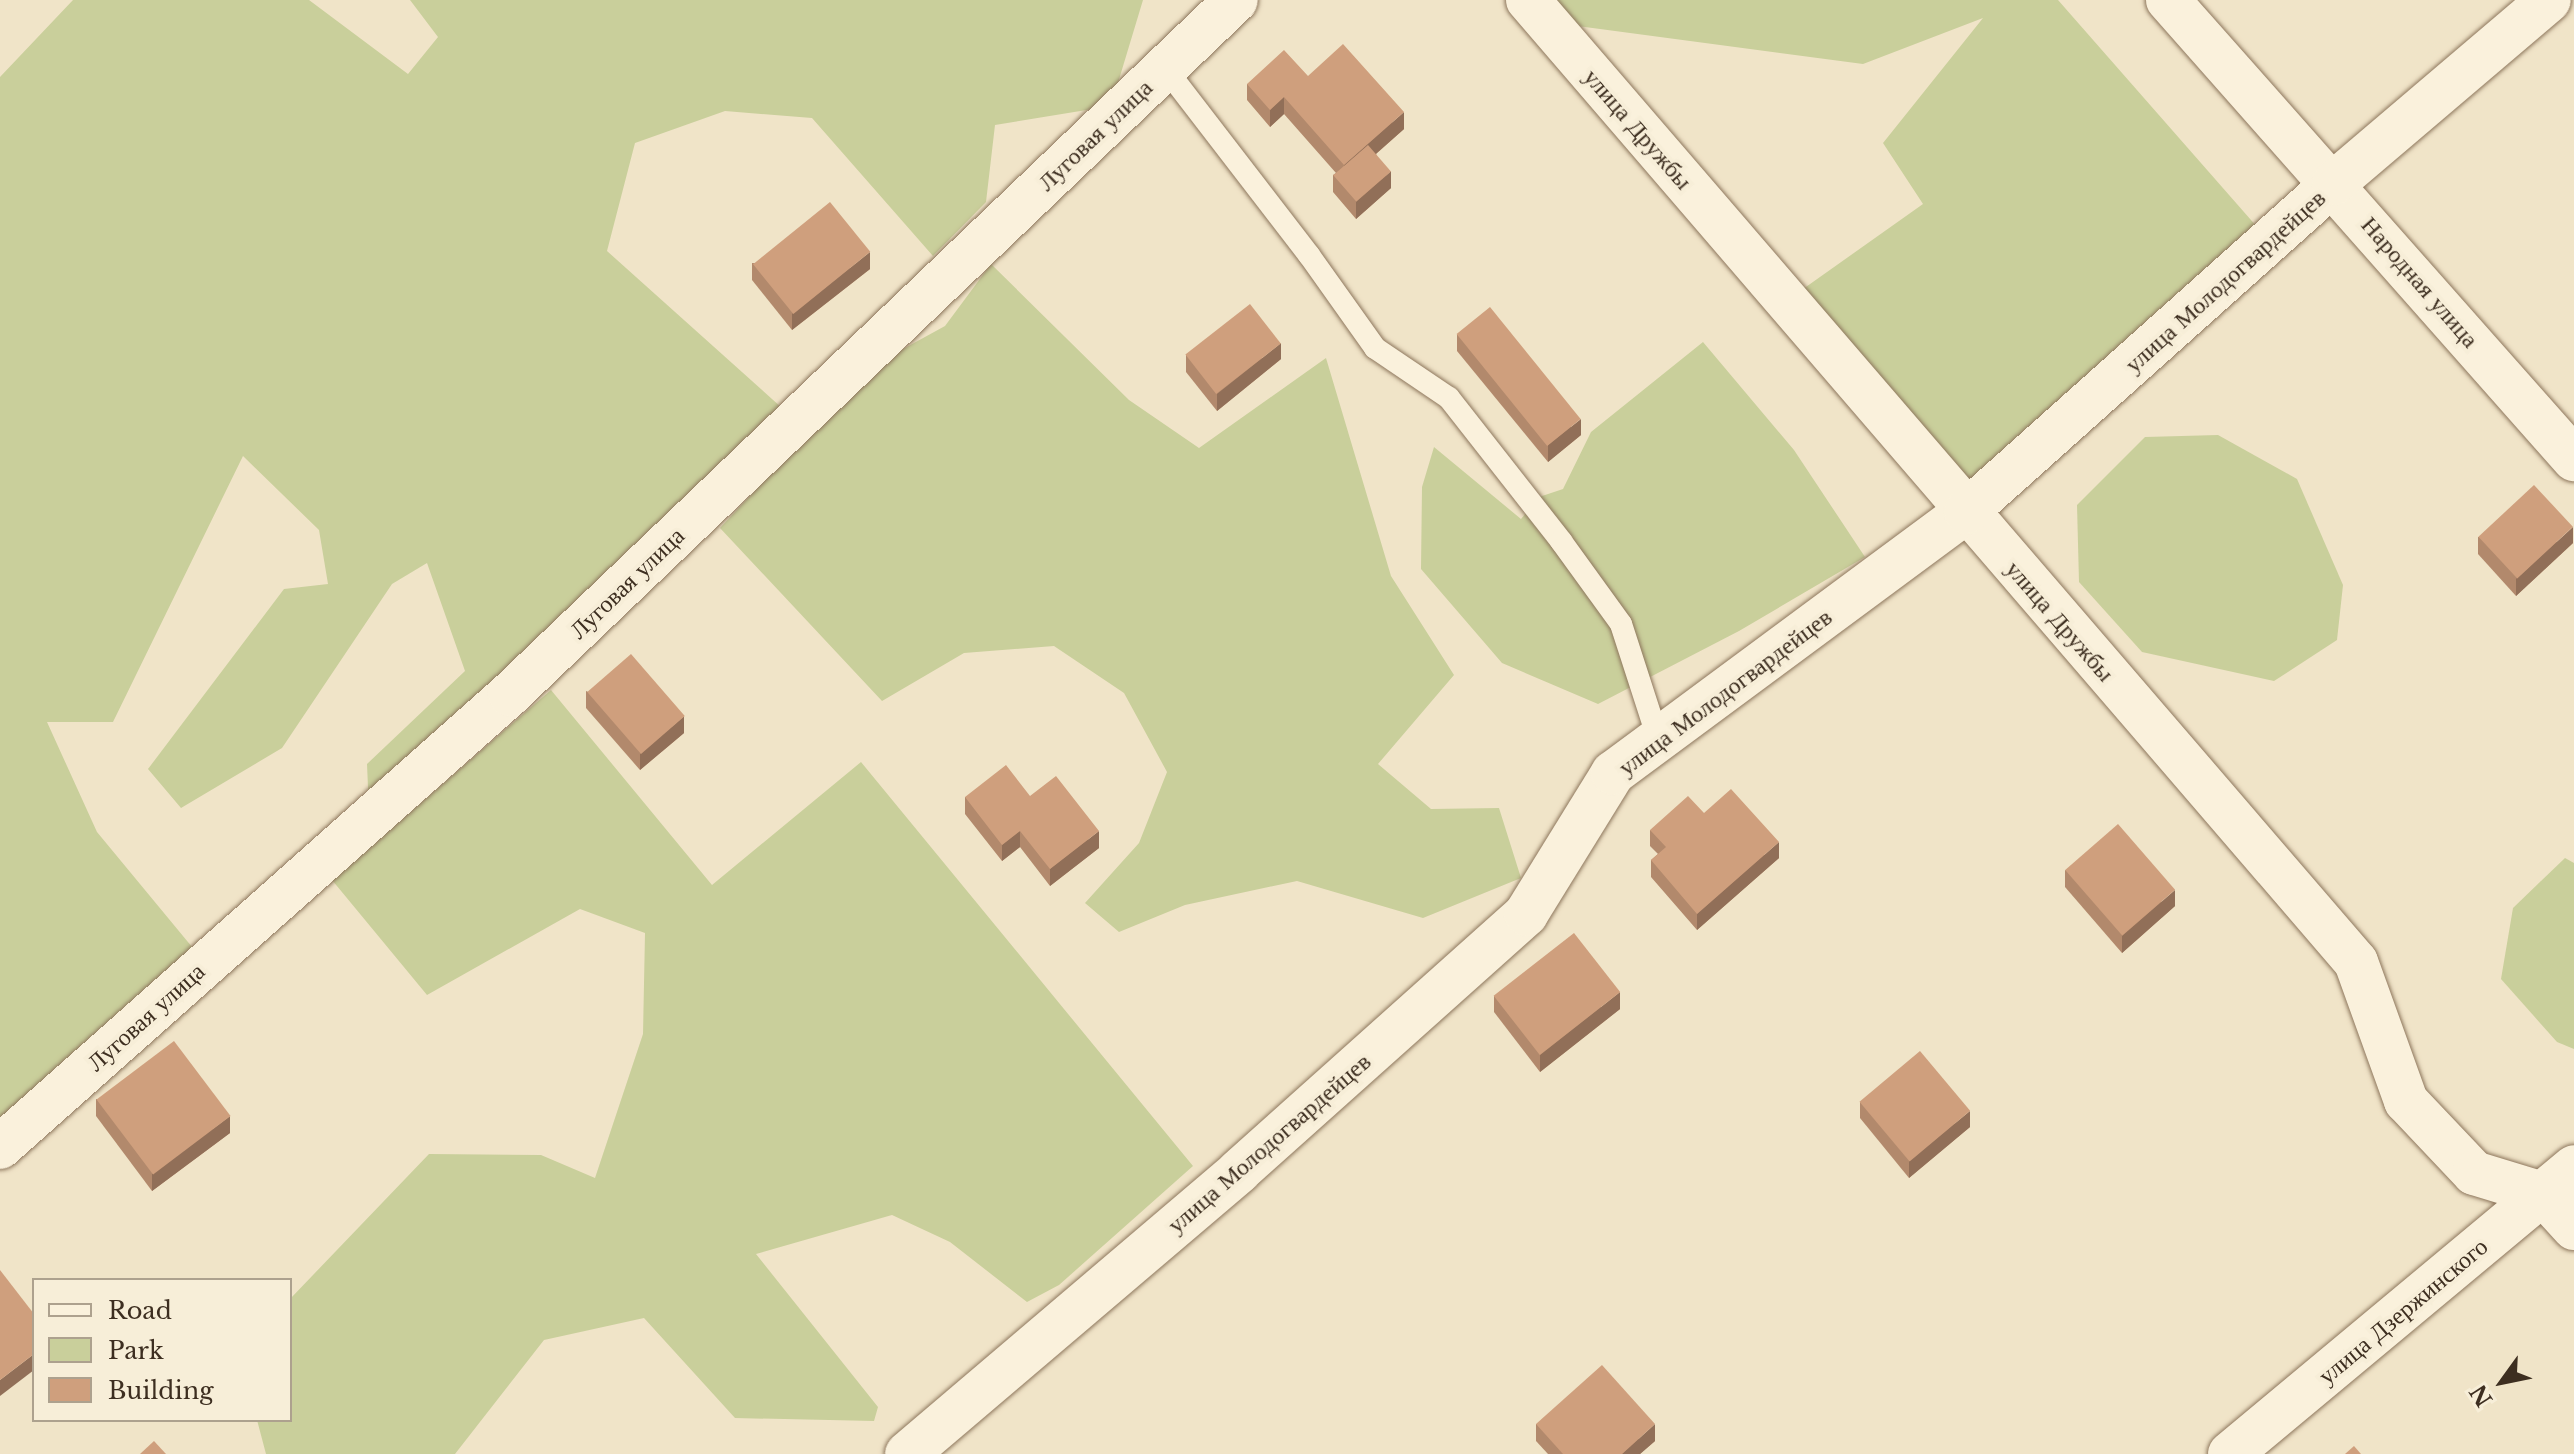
<!DOCTYPE html>
<html>
<head>
<meta charset="utf-8">
<style>
  body { margin:0 }
  #map { position:relative; width:2574px; height:1454px; overflow:hidden; background:#f0e4c8; font-family:"Libre Baskerville",serif }
  div>[style] { position:absolute }
  .green>* { inset:0; background:#c9cf9b }
  .roads { filter:drop-shadow(0 0 2px #8d765c) drop-shadow(0 0 2px #8d765c) }
  .lane>* { height:22px; margin:-11px; padding:0 11px; transform-origin:11px; border-radius:11px; background:#faf1dc }
  .street>* { height:44px; margin:-22px; padding:0 22px; transform-origin:22px; border-radius:22px; background:#faf1dc }
  .wall>* { inset:0; background:#b2896c }
  .shaded-wall>* { inset:0; background:#916f58 }
  .building>* { inset:0; background:#cf9f7d; transform-origin:0 0 }
  span { translate:-50% -50%; white-space:nowrap; text-align:center; line-height:1.15; -webkit-text-stroke:8px #f7eed8; paint-order:stroke }
  .street-label { font-size:24px; color:#3d2e20 }
  .legend { position:absolute; left:32px; top:1278px; width:260px; height:144px; box-sizing:border-box; background:#f7eed8; border:2px solid #ada18e; margin:0; padding:10px 14px; list-style:none; font-size:24px; color:#3d2e20 }
  .legend li { display:flex; align-items:center; gap:16px; height:40px }
  .legend b { width:40px; border:2px solid #ada18e }
  .north { position:absolute; left:2462px; top:1342px; width:80px; height:80px; -webkit-text-stroke:6px #f7eed8; paint-order:stroke; rotate:237deg; font-size:22px; font-weight:700; line-height:32px; text-align:center; color:#3d2e20 }
  .north::after { content:''; display:block; margin:auto; width:28px; height:36px; background:#3d2e20; clip-path:polygon(50% 0,100% 100%,50% 72%,0 100%) }
</style>
</head>
<body>
<div id="map">
  <div class="green">
    <i style="clip-path:polygon(73px 0,309px 0,408px 74px,438px 37px,410px 0,1143px 0,1111px 106px,995px 125px,986px 202px,933px 256px,812px 118px,725px 111px,635px 143px,607px 251px,782px 408px,369px 811px,367px 764px,465px 671px,427px 563px,392px 584px,282px 748px,181px 808px,148px 769px,284px 589px,328px 584px,319px 530px,243px 456px,113px 722px,47px 722px,97px 832px,202px 959px,0 1120px,0 77px)"></i>
    <i style="clip-path:polygon(1549px 0,2058px 0,2258px 228px,1973px 497px,1796px 294px,1923px 204px,1883px 143px,1983px 18px,1863px 64px,1570px 25px)"></i>
    <i style="clip-path:polygon(991px 264px,1129px 400px,1199px 448px,1326px 358px,1391px 576px,1454px 675px,1378px 764px,1431px 809px,1499px 808px,1521px 878px,1423px 918px,1297px 881px,1185px 905px,1119px 932px,1085px 903px,1139px 843px,1167px 772px,1124px 693px,1054px 646px,964px 653px,882px 701px,720px 528px,872px 366px,945px 326px)"></i>
    <i style="clip-path:polygon(1703px 342px,1794px 450px,1865px 557px,1739px 631px,1598px 704px,1502px 663px,1421px 569px,1422px 487px,1434px 447px,1521px 519px,1539px 497px,1563px 489px,1591px 432px)"></i>
    <i style="clip-path:polygon(2218px 435px,2297px 479px,2343px 585px,2337px 640px,2274px 681px,2142px 652px,2079px 582px,2077px 505px,2145px 437px)"></i>
    <i style="clip-path:polygon(551px 690px,712px 885px,861px 762px,1193px 1166px,1059px 1285px,1027px 1302px,950px 1242px,892px 1215px,756px 1254px,878px 1407px,874px 1421px,735px 1418px,644px 1318px,544px 1340px,455px 1454px,266px 1454px,257px 1420px,290px 1420px,290px 1299px,429px 1154px,541px 1155px,595px 1178px,643px 1034px,645px 933px,580px 909px,427px 995px,332px 880px)"></i>
    <i style="clip-path:polygon(2565px 858px,2574px 863px,2574px 1049px,2557px 1042px,2501px 979px,2513px 908px)"></i>
  </div>
  <div class="roads">
    <div class="lane">
      <i style="left:1165px;top:68px;width:236px;rotate:52.4deg"></i>
      <i style="left:1309px;top:255px;width:114px;rotate:54.6deg"></i>
      <i style="left:1375px;top:348px;width:89px;rotate:34deg"></i>
      <i style="left:1449px;top:398px;width:182px;rotate:51.9deg"></i>
      <i style="left:1561px;top:541px;width:102px;rotate:54.1deg"></i>
      <i style="left:1621px;top:624px;width:124px;rotate:72.1deg"></i>
    </div>
    <div class="street">
      <i style="left:1528px;top:0;width:1269px;rotate:49.28deg"></i>
      <i style="left:2356px;top:962px;width:148px;rotate:70.2deg"></i>
      <i style="left:2406px;top:1101px;width:99px;rotate:46.6deg"></i>
      <i style="left:2474px;top:1173px;width:72px;rotate:16.9deg"></i>
      <i style="left:2543px;top:1194px;width:46px;rotate:47.6deg"></i>
      <i style="left:2168px;top:0;width:613px;rotate:48.51deg"></i>
      <i style="left:0;top:1147px;width:682px;rotate:-41.61deg"></i>
      <i style="left:510px;top:694px;width:1004px;rotate:-43.71deg"></i>
      <i style="left:907px;top:1454px;width:436px;rotate:-40.4deg"></i>
      <i style="left:1239px;top:1171px;width:385px;rotate:-41.8deg"></i>
      <i style="left:1526px;top:914px;width:166px;rotate:-58.3deg"></i>
      <i style="left:1613px;top:773px;width:439px;rotate:-36.5deg"></i>
      <i style="left:1966px;top:512px;width:494px;rotate:-41.8deg"></i>
      <i style="left:2334px;top:183px;width:282px;rotate:-40.4deg"></i>
      <i style="left:2230px;top:1454px;width:448px;rotate:-39.8deg"></i>
    </div>
  </div>
  <div class="wall">
    <i style="clip-path:polygon(1308px 76px,1404px 129px,1376px 154px,1391px 188px,1356px 219px,1333px 192px,1333px 175px,1336px 173px,1284px 114px,1270px 127px,1247px 100px,1247px 84px)"></i>
    <i style="clip-path:polygon(752px 263px,870px 269px,792px 330px,752px 280px)"></i>
    <i style="clip-path:polygon(1457px 334px,1581px 435px,1548px 462px,1457px 351px)"></i>
    <i style="clip-path:polygon(1186px 355px,1281px 359px,1217px 411px,1186px 372px)"></i>
    <i style="clip-path:polygon(2478px 537px,2573px 543px,2516px 596px,2478px 554px)"></i>
    <i style="clip-path:polygon(586px 691px,684px 733px,640px 770px,586px 708px)"></i>
    <i style="clip-path:polygon(1030px 796px,1099px 848px,1050px 886px,1020px 847px,1002px 861px,965px 814px,965px 797px)"></i>
    <i style="clip-path:polygon(1650px 830px,1779px 858px,1697px 930px,1651px 877px,1651px 860px,1658px 854px,1650px 846px)"></i>
    <i style="clip-path:polygon(2065px 870px,2175px 906px,2122px 953px,2065px 887px)"></i>
    <i style="clip-path:polygon(1494px 996px,1620px 1009px,1540px 1072px,1494px 1012px)"></i>
    <i style="clip-path:polygon(96px 1099px,230px 1133px,152px 1191px,96px 1116px)"></i>
    <i style="clip-path:polygon(1860px 1102px,1970px 1127px,1909px 1178px,1860px 1118px)"></i>
    <i style="clip-path:polygon(1536px 1424px,1655px 1441px,1640px 1454px,1548px 1454px,1536px 1441px)"></i>
  </div>
  <div class="shaded-wall">
    <i style="clip-path:polygon(1284px 97px,1284px 114px,1270px 127px,1270px 110px)"></i>
    <i style="clip-path:polygon(1404px 112px,1404px 129px,1344px 182px,1344px 165px)"></i>
    <i style="clip-path:polygon(1391px 171px,1391px 188px,1356px 219px,1356px 202px)"></i>
    <i style="clip-path:polygon(870px 252px,870px 269px,792px 330px,792px 314px)"></i>
    <i style="clip-path:polygon(1281px 343px,1281px 359px,1217px 411px,1217px 394px)"></i>
    <i style="clip-path:polygon(1581px 419px,1581px 435px,1548px 462px,1548px 445px)"></i>
    <i style="clip-path:polygon(2573px 527px,2573px 543px,2516px 596px,2516px 579px)"></i>
    <i style="clip-path:polygon(684px 716px,684px 733px,640px 770px,640px 754px)"></i>
    <i style="clip-path:polygon(1020px 831px,1020px 847px,1002px 861px,1002px 845px)"></i>
    <i style="clip-path:polygon(1099px 831px,1099px 848px,1050px 886px,1050px 869px)"></i>
    <i style="clip-path:polygon(1779px 842px,1779px 858px,1697px 930px,1697px 914px)"></i>
    <i style="clip-path:polygon(2175px 890px,2175px 906px,2122px 953px,2122px 936px)"></i>
    <i style="clip-path:polygon(1620px 992px,1620px 1009px,1540px 1072px,1540px 1055px)"></i>
    <i style="clip-path:polygon(1970px 1111px,1970px 1127px,1909px 1178px,1909px 1161px)"></i>
    <i style="clip-path:polygon(230px 1116px,230px 1133px,152px 1191px,152px 1174px)"></i>
    <i style="clip-path:polygon(34px 1354px,34px 1370px,0 1396px,0 1380px)"></i>
    <i style="clip-path:polygon(1655px 1424px,1655px 1441px,1640px 1454px,1622px 1454px)"></i>
  </div>
  <div class="building">
    <i style="clip-path:polygon(1343px 44px,1404px 112px,1344px 165px,1284px 97px,1270px 110px,1247px 84px,1284px 50px,1308px 76px)"></i>
    <i style="left:1368px;top:145px;width:35px;height:46px;rotate:49deg"></i>
    <i style="left:830px;top:202px;width:64px;height:99px;rotate:51deg"></i>
    <i style="left:1250px;top:304px;width:50px;height:82px;rotate:52deg"></i>
    <i style="left:1490px;top:307px;width:144px;height:43px;rotate:51deg"></i>
    <i style="left:2534px;top:485px;width:57px;height:76px;rotate:47deg"></i>
    <i style="left:631px;top:654px;width:82px;height:58px;rotate:49deg"></i>
    <i style="clip-path:polygon(1006px 765px,1030px 796px,1056px 776px,1099px 831px,1050px 869px,1020px 831px,1002px 845px,965px 797px)"></i>
    <i style="clip-path:polygon(1731px 789px,1779px 842px,1697px 914px,1651px 860px,1666px 847px,1650px 830px,1688px 796px,1704px 813px)"></i>
    <i style="left:2118px;top:824px;width:87px;height:70px;rotate:49deg"></i>
    <i style="left:1574px;top:933px;width:75px;height:102px;rotate:52deg"></i>
    <i style="left:174px;top:1041px;width:94px;height:97px;rotate:53deg"></i>
    <i style="left:1920px;top:1051px;width:78px;height:79px;rotate:50deg"></i>
    <i style="clip-path:polygon(0 1270px,34px 1314px,34px 1354px,0 1380px)"></i>
    <i style="clip-path:polygon(1602px 1365px,1655px 1424px,1622px 1454px,1563px 1454px,1536px 1424px)"></i>
    <i style="clip-path:polygon(154px 1441px,166px 1454px,140px 1454px)"></i>
    <i style="clip-path:polygon(2354px 1446px,2361px 1454px,2345px 1454px)"></i>
  </div>
  <div class="street-label">
    <span style="left:1638px;top:129px;rotate:49deg">улица Дружбы</span>
    <span style="left:1095px;top:135px;rotate:-44deg">Луговая улица</span>
    <span style="left:2225px;top:281px;rotate:-42deg">улица Молодогвардейцев</span>
    <span style="left:2420px;top:282px;rotate:49deg">Народная улица</span>
    <span style="left:627px;top:583px;rotate:-44deg">Луговая улица</span>
    <span style="left:2060px;top:621px;rotate:49deg">улица Дружбы</span>
    <span style="left:1725px;top:692px;rotate:-37deg">улица Молодогвардейцев</span>
    <span style="left:146px;top:1017px;rotate:-42deg">Луговая улица</span>
    <span style="left:1269px;top:1143px;rotate:-41deg">улица Молодогвардейцев</span>
    <span style="left:2403px;top:1311px;rotate:-40deg">улица Дзержинского</span>
  </div>
  <ul class="legend">
  <li><b style="height:10px;background:#faf1dc"></b>Road</li>
  <li><b style="height:22px;background:#c9cf9b"></b>Park</li>
  <li><b style="height:22px;background:#cf9f7d"></b>Building</li>
  </ul>
  <div class="north">N</div>
</div>
</body>
</html>
